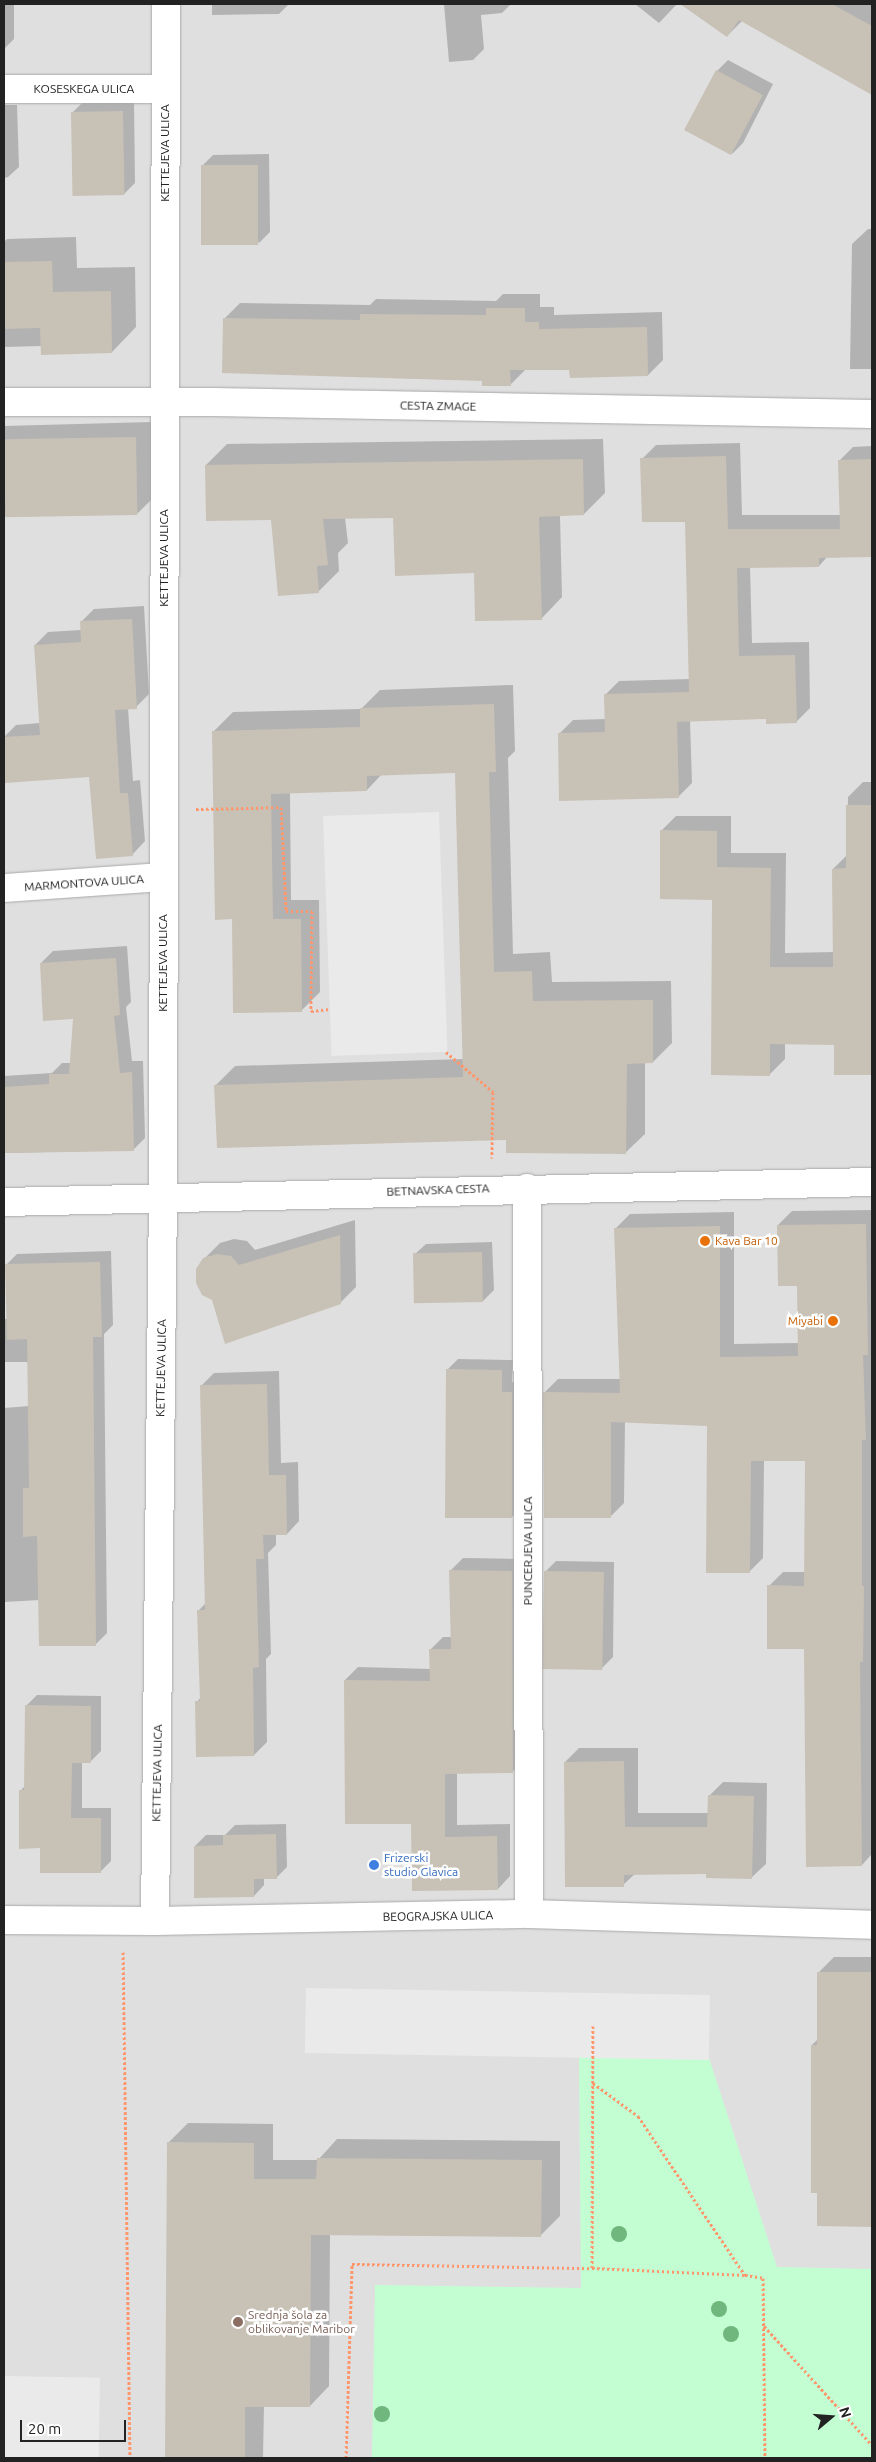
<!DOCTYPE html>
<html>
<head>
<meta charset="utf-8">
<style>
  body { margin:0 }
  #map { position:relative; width:876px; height:2462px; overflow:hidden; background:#f2f1e8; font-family:Ubuntu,sans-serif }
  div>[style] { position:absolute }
  .residential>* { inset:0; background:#e0dfdf; transform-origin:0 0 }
  .park>* { inset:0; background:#c3fed3 }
  .parking>* { inset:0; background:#eaeaea; transform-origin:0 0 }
  .shadow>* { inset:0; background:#0003 }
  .building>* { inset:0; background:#c8c1b6; transform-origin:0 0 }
  .path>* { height:3px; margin-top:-1.5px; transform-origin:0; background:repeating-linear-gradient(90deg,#ff966c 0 2.5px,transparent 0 5px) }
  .roads { filter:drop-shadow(0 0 1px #a9a9a9) drop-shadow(0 0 1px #a9a9a9) }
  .minor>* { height:28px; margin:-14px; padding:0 14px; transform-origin:14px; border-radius:14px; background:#fff }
  .tertiary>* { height:28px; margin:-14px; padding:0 14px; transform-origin:14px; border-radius:14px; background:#fff }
  .trees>* { width:16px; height:16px; margin:-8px; border-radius:50%; background:#6fb77d }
  .dots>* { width:14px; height:14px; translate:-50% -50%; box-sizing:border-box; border:2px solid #fff; border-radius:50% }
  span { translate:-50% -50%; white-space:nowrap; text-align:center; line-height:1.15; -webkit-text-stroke:5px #fff; paint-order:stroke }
  .street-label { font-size:12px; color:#222 }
  .food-label { font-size:12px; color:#c56008 }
  .left { translate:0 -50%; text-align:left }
  .right { translate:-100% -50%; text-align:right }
  .shop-label { font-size:12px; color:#366cbe }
  .education-label { font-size:12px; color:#785e54 }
  .frame { position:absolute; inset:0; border:5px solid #222; pointer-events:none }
  .north { position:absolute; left:806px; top:2392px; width:50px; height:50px; -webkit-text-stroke:4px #fff; paint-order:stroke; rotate:72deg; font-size:14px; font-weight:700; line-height:20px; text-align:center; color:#222 }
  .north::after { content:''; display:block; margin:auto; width:18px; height:22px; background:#222; clip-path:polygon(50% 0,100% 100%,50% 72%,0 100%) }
  .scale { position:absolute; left:20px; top:2420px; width:106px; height:22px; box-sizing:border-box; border:2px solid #222; border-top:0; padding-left:6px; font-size:15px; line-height:18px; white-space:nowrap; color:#222; -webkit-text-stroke:4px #fff; paint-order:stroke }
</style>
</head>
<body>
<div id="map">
  <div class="residential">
    <i style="left:4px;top:4px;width:868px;height:2454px"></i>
  </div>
  <div class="park">
    <i style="clip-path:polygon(579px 2057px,709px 2058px,777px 2267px,872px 2269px,872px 2458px,372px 2458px,375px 2285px,581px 2288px)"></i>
  </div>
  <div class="parking">
    <i style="left:439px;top:812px;width:240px;height:116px;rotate:88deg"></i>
    <i style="left:306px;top:1988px;width:404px;height:65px;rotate:1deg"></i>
    <i style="left:4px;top:2376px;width:96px;height:82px;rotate:1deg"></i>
  </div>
  <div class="shadow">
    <i style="clip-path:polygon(4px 4px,14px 4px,14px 39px,4px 49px)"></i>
    <i style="clip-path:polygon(212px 4px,289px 4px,279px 14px,212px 15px)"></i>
    <i style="clip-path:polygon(444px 4px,511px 4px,502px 13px,481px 15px,484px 49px,473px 60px,449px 62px)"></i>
    <i style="clip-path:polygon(635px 4px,677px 4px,659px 23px)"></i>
    <i style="clip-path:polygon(682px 4px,872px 4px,872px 93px,742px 21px,727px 36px)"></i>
    <i style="clip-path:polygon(728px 60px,773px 84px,743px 143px,732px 154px,717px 71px)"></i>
    <i style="clip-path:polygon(134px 101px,135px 183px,124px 194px,72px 113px,83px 102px)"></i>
    <i style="clip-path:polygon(4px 105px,17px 105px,19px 167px,8px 177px,4px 178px)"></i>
    <i style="clip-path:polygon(269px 154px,270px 232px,259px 243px,202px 166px,213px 155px)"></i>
    <i style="clip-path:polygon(868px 229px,872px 229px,872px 369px,850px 369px,852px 244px)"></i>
    <i style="clip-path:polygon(76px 237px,77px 268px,135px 267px,136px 327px,112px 352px,42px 346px,4px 347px,4px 242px,7px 239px)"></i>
    <i style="clip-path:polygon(503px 294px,540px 294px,540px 307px,554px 307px,554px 315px,662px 312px,663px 360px,648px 375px,571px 369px,525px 370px,510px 385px,225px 318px,240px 303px,370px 305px,376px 299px,496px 301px)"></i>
    <i style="clip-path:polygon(151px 422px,153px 498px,138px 513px,4px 516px,4px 426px)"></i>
    <i style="clip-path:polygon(603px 439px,605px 493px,584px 514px,560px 515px,562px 597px,542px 618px,394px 517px,345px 518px,348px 543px,338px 553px,339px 571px,318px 592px,273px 519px,206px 465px,227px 444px)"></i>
    <i style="clip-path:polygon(740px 443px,742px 515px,841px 515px,839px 461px,853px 447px,872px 446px,872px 555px,828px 556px,819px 566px,750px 566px,752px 643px,809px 642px,810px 708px,796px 722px,767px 718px,690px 720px,692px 783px,678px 797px,559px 734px,573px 720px,606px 719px,605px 695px,619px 681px,690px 679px,686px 520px,642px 459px,656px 445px)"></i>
    <i style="clip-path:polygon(144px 606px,149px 694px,136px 707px,128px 708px,133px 781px,140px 780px,145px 841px,132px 855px,90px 776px,6px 782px,4px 737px,16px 725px,40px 723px,35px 645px,48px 632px,81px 630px,81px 622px,94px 609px)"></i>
    <i style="clip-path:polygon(513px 685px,515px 751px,508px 758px,513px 954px,550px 952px,552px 982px,671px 981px,672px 1043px,653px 1062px,645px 1062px,645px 1134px,625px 1153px,507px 1138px,216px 1085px,235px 1066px,464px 1059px,456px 772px,382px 774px,367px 790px,290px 792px,291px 900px,319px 900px,320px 992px,301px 1011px,233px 918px,214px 731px,233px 712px,361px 709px,380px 690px)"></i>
    <i style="clip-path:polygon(863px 782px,872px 782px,872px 1074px,835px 1074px,835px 1043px,785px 1043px,785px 1059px,770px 1074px,713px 899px,661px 831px,676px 816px,731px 816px,731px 853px,786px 853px,785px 953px,834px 952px,833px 869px,847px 855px,848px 797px)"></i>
    <i style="clip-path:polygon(127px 946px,131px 1002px,126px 1007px,132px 1061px,143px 1061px,145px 1138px,133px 1150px,4px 1153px,4px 1076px,52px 1073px,62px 1063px,71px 1063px,74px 1017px,41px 963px,53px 951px)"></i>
    <i style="clip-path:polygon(872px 1210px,872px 1854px,862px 1865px,806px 1648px,769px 1586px,783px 1572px,805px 1572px,806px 1460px,764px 1460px,763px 1558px,749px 1572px,708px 1425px,625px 1421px,624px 1503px,610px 1517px,544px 1393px,558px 1379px,621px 1379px,616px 1228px,630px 1214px,734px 1212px,734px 1344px,799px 1343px,799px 1285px,778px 1225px,792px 1211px)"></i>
    <i style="clip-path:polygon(355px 1220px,356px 1287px,340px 1303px,213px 1300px,204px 1259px,220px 1243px,234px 1239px,247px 1241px,255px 1250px)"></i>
    <i style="clip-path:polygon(492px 1242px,494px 1290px,483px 1301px,415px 1254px,426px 1244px)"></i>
    <i style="clip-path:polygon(111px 1251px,113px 1325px,104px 1334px,107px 1633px,96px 1644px,40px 1600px,4px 1602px,4px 1408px,29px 1406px,29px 1362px,4px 1362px,4px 1319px,8px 1319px,6px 1265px,17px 1254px)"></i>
    <i style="clip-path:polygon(458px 1359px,513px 1360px,512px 1382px,522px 1382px,523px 1506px,512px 1517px,447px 1370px)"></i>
    <i style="clip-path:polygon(279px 1371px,281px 1463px,298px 1462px,299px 1521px,287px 1534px,276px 1534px,276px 1545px,268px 1553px,271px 1654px,266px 1659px,267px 1742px,254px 1755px,197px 1702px,201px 1697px,199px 1610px,206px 1603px,202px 1385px,214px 1373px)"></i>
    <i style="clip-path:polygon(463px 1558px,525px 1559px,525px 1759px,512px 1772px,457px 1773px,457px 1825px,510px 1824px,510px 1876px,498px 1889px,413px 1823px,345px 1680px,358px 1667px,431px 1669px,430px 1650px,443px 1637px,452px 1637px,451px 1570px)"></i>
    <i style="clip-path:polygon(556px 1561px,614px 1562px,613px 1657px,602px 1668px,545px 1572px)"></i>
    <i style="clip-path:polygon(37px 1695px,101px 1696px,101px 1751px,90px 1762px,82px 1762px,82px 1808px,111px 1808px,111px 1861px,100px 1872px,41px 1847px,20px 1791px,25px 1786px,26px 1706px)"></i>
    <i style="clip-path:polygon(579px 1748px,638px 1748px,638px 1813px,709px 1813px,709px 1796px,723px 1782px,767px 1783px,766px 1864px,751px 1878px,707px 1873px,636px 1873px,623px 1885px,565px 1762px)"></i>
    <i style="clip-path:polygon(286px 1824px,287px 1867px,276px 1878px,264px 1878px,264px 1885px,254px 1896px,195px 1846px,206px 1835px,225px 1835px,235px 1825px)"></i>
    <i style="clip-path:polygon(834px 1957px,872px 1957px,872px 2225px,818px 2225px,812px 2045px,818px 2039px,818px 1973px)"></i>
    <i style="clip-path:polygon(188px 2123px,273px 2124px,273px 2160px,318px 2160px,337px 2139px,560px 2141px,560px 2216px,540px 2236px,330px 2234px,329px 2386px,310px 2406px,264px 2405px,263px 2458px,166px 2458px,168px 2143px)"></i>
  </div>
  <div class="building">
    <i style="clip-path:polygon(680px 4px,832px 4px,872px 26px,872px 95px,739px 20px,727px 37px)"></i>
    <i style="left:716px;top:70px;width:53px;height:68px;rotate:28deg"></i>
    <i style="left:123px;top:111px;width:84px;height:52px;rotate:89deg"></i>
    <i style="left:201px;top:165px;width:57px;height:80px"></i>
    <i style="clip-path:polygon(52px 261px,53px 292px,111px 291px,112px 353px,41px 355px,40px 328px,4px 329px,4px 262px)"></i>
    <i style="clip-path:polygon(486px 308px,525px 308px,525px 322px,539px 322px,539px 329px,647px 327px,648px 376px,570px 378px,569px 370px,510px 370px,511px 386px,482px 386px,482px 381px,222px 373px,223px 318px,360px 320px,360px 314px,486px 315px)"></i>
    <i style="left:136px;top:437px;width:78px;height:132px;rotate:89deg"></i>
    <i style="clip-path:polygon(726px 456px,728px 529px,840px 529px,838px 460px,872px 459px,872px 557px,819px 558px,819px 567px,737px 568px,739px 656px,795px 655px,797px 723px,766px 724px,766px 719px,677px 722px,679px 798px,559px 801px,558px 733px,605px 732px,604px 694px,689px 692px,685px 522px,642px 522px,640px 458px)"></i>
    <i style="clip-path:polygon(583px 459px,584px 515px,539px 517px,542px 620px,475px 621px,474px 573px,395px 576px,393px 518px,323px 519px,328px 565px,317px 566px,319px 593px,278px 596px,271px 520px,206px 521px,205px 465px)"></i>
    <i style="clip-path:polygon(132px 619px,137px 709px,115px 710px,120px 793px,128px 793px,133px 856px,96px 859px,89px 777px,5px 783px,4px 737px,40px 735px,34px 645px,81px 642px,80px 621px)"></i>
    <i style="clip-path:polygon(494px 704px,496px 772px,489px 772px,494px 972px,532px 971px,533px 1001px,653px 1000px,653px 1063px,627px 1064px,626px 1154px,506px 1153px,506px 1140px,217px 1148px,214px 1085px,463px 1077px,455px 773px,367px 776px,367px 791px,271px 794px,273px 919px,301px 919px,302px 1012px,233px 1013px,232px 919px,215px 920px,212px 731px,360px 727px,360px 708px)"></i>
    <i style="clip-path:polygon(846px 805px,872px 805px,872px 1075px,834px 1075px,834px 1045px,770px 1044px,770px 1076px,711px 1075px,712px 900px,660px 899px,660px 830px,717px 831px,717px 867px,771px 868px,770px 967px,833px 967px,832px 869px,846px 868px)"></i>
    <i style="clip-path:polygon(116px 958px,120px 1015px,114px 1016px,120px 1073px,132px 1072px,134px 1151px,4px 1153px,4px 1087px,49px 1084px,49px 1074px,69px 1074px,73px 1019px,43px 1021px,40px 963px)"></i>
    <i style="clip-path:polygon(866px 1224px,868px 1355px,863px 1355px,866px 1440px,862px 1440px,862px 1586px,864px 1586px,863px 1662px,860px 1662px,862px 1866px,806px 1867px,804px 1649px,767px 1649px,767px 1585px,804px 1586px,805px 1461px,751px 1461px,750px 1573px,706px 1573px,707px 1426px,611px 1422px,611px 1518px,544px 1518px,543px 1392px,620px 1393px,614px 1228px,720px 1226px,720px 1357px,798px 1356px,797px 1286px,778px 1286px,777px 1225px)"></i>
    <i style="clip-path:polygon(340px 1235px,341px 1304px,225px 1344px,212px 1300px,202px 1295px,196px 1283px,196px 1269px,203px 1258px,217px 1254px,231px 1256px,239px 1265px)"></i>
    <i style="left:482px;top:1252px;width:50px;height:69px;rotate:89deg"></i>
    <i style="clip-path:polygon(100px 1262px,102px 1337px,93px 1337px,96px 1646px,39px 1646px,37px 1536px,23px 1537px,23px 1488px,29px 1488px,27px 1339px,7px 1340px,5px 1264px)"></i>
    <i style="clip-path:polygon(446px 1369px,502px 1370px,502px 1392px,512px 1392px,512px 1518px,445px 1518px)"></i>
    <i style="clip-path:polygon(267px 1384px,269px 1475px,286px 1475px,287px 1535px,263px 1535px,264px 1559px,256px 1559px,259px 1667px,253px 1668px,254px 1756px,196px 1757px,195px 1701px,200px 1701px,197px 1610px,205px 1610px,200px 1385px)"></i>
    <i style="clip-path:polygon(449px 1570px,512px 1571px,513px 1773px,445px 1774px,445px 1837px,497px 1836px,498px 1890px,412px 1891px,411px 1824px,345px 1824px,344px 1680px,430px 1681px,429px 1649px,451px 1649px)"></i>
    <i style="left:544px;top:1571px;width:60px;height:98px;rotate:1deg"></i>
    <i style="clip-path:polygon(25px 1705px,91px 1706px,91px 1763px,72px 1763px,71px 1818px,101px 1818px,101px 1873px,40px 1873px,40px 1848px,19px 1849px,19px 1790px,24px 1790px)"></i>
    <i style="clip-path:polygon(624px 1761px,625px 1827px,707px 1827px,708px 1795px,754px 1796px,752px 1879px,706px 1878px,706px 1874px,624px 1875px,624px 1887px,565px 1887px,564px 1762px)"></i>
    <i style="clip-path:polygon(276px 1834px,277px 1879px,254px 1879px,254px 1897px,194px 1898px,194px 1846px,223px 1845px,223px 1835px)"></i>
    <i style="clip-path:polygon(817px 1972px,872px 1972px,872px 2227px,817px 2226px,817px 2193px,811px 2193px,811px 2045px,817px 2045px)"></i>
    <i style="clip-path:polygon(167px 2142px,254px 2143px,254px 2179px,316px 2179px,317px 2158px,542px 2160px,541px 2237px,311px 2235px,310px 2407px,245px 2407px,245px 2458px,165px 2458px)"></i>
  </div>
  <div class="path">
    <i style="left:196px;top:809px;width:85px;rotate:-1.3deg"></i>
    <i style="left:281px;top:807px;width:104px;rotate:87.2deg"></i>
    <i style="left:286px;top:911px;width:26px"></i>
    <i style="left:312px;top:911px;width:100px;rotate:90.6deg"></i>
    <i style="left:311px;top:1011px;width:19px;rotate:-6deg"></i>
    <i style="left:446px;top:1052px;width:62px;rotate:40.4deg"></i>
    <i style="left:493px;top:1092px;width:66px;rotate:90.9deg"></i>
    <i style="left:123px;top:1952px;width:506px;rotate:89.21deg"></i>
    <i style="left:593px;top:2083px;width:56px;rotate:36.3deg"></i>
    <i style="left:638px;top:2116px;width:192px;rotate:56.1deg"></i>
    <i style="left:592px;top:2268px;width:242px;rotate:-89.8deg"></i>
    <i style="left:764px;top:2326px;width:161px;rotate:47.8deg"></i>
    <i style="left:346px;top:2458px;width:194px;rotate:-88.2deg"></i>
    <i style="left:352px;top:2264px;width:240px;rotate:1deg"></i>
    <i style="left:592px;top:2268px;width:153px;rotate:2.6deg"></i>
    <i style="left:745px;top:2275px;width:18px;rotate:9deg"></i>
    <i style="left:763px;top:2278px;width:180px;rotate:89.4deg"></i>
  </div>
  <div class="roads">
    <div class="minor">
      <i style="left:4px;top:89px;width:161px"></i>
      <i style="left:4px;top:402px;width:209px"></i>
      <i style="left:213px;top:402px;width:659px;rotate:1.04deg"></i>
      <i style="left:4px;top:888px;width:159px;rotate:-4deg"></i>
      <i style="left:527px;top:1188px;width:726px;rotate:89.84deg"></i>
      <i style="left:4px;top:1920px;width:151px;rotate:0.4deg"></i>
      <i style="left:155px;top:1921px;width:374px;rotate:-1.1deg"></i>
      <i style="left:529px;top:1914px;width:343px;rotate:1.8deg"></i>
      <i style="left:155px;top:1921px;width:723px;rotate:-89.37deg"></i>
      <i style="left:163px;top:1198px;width:1194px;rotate:-89.86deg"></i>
    </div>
    <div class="tertiary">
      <i style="left:4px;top:1202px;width:868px;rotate:-1.32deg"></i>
    </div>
  </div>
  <div class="trees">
    <i style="left:619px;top:2234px"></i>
    <i style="left:719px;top:2309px"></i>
    <i style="left:731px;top:2334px"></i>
    <i style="left:382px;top:2414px"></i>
  </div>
  <div class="dots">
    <i style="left:705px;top:1241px;background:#e8710a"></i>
    <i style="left:833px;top:1321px;background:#e8710a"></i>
    <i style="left:374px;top:1865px;background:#3f7fe0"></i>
    <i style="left:238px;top:2322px;background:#8d6e63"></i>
  </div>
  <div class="street-label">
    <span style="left:84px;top:89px">KOSESKEGA ULICA</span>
    <span style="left:165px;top:153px;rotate:-90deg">KETTEJEVA ULICA</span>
    <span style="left:438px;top:406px;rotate:1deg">CESTA ZMAGE</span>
    <span style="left:164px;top:558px;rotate:-90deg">KETTEJEVA ULICA</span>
    <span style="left:84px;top:883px;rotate:-4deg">MARMONTOVA ULICA</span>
    <span style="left:163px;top:963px;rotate:-90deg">KETTEJEVA ULICA</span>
    <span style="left:438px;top:1190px;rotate:-2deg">BETNAVSKA CESTA</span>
    <span style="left:161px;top:1368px;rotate:-89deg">KETTEJEVA ULICA</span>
    <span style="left:528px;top:1551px;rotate:-90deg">PUNCERJEVA ULICA</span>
    <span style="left:157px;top:1773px;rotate:-89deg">KETTEJEVA ULICA</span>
    <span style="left:438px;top:1916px;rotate:-1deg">BEOGRAJSKA ULICA</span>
  </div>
  <div class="food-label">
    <span class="left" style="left:715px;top:1241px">Kava Bar 10</span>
    <span class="right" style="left:823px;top:1321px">Miyabi</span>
  </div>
  <div class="shop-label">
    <span class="left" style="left:384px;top:1865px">Frizerski<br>studio Glavica</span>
  </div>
  <div class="education-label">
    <span class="left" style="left:248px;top:2322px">Srednja šola za<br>oblikovanje Maribor</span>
  </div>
  <div class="frame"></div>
  <div class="north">N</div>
  <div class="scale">20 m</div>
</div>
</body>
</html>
